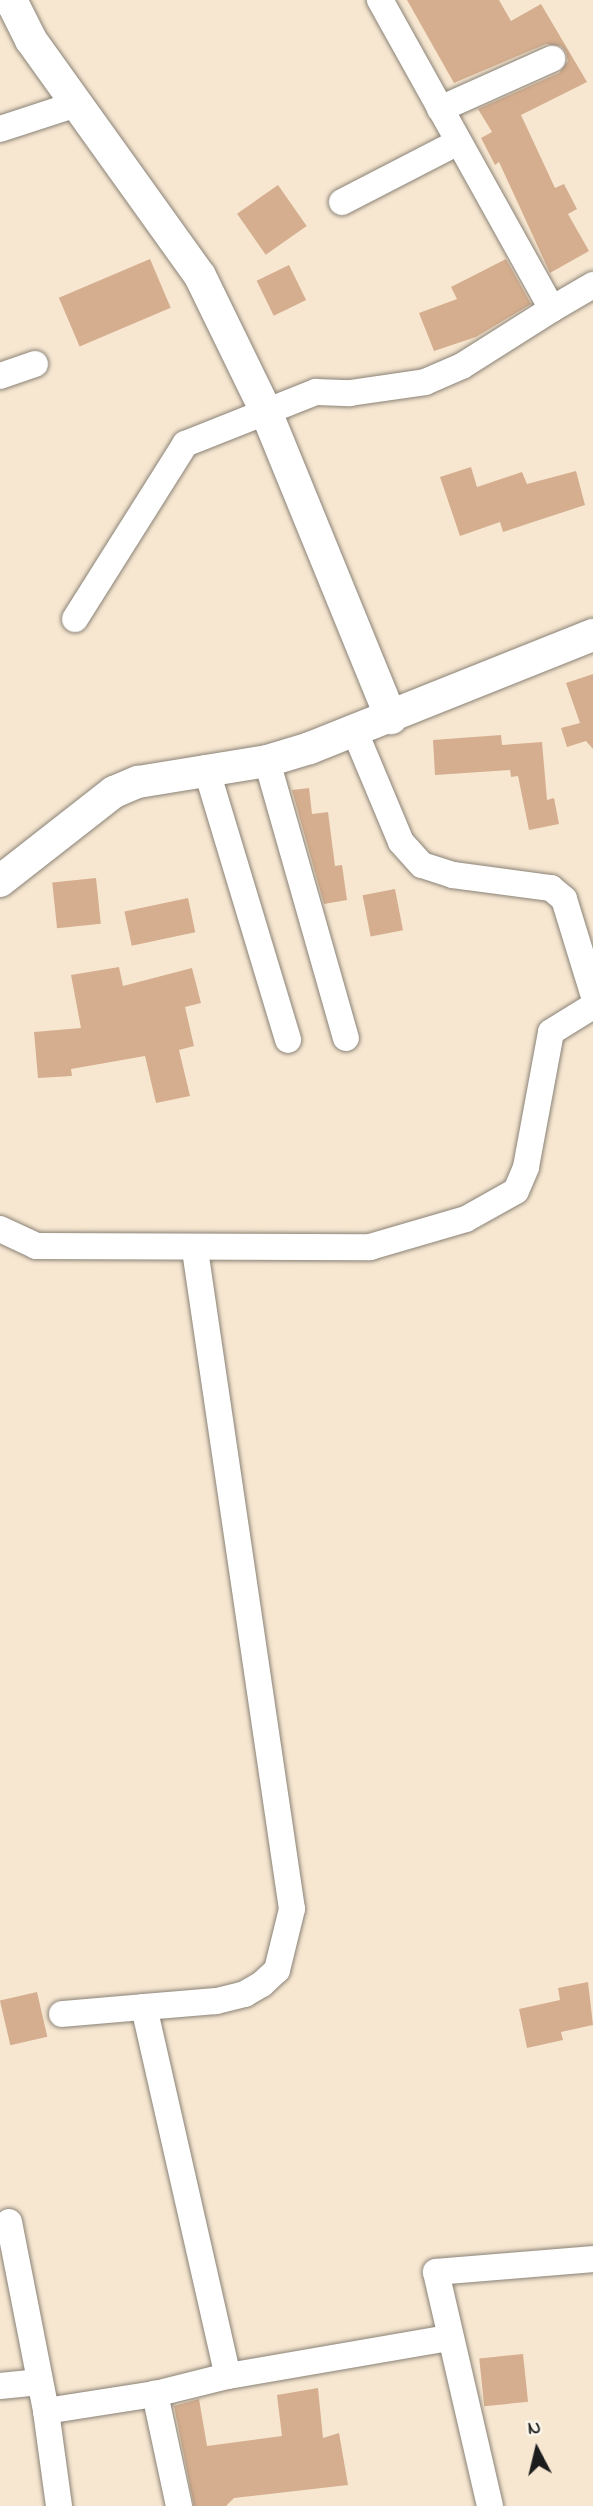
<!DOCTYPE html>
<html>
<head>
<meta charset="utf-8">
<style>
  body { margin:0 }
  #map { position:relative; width:593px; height:2506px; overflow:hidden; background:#f7e7d1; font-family:"Indie Flower",sans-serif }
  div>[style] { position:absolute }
  .building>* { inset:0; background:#d5ae8f; transform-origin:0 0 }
  .roads { filter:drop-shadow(0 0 2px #8a8276) drop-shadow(0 0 2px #8a8276) }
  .minor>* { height:26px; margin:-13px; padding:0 13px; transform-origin:13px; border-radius:13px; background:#fff }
  .tertiary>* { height:32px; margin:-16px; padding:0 16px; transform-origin:16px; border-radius:16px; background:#fff }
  span { translate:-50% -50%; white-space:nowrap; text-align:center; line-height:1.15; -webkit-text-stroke:7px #fbf7ec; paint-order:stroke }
  .north { position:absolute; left:502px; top:2415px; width:70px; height:70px; -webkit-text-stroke:5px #fbf7ec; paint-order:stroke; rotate:353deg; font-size:19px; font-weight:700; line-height:28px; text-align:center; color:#1c1c1c }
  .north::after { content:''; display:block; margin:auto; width:24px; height:32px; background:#1c1c1c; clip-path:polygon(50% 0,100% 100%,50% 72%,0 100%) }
</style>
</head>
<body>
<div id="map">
  <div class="building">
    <i style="clip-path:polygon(407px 0,499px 0,511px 21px,541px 4px,587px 82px,521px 115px,555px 188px,564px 184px,577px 209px,568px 214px,589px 251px,550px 273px,499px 162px,495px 165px,481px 138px,492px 132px,478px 109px,559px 73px,568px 61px,566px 52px,561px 46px,546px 44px,454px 83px)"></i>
    <i style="left:278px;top:185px;width:50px;height:50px;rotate:55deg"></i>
    <i style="left:150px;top:259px;width:53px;height:99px;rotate:67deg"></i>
    <i style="clip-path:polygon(506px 259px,531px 304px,476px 337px,434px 351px,419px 313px,457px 299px,451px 287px)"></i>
    <i style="left:289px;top:265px;width:39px;height:36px;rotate:64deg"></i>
    <i style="clip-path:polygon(471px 467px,477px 487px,522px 472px,527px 484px,576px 471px,585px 505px,503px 532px,500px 522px,460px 536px,440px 477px)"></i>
    <i style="clip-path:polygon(593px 674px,593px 749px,586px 741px,567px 747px,561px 728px,580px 723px,566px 683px)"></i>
    <i style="clip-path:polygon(501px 735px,502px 745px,542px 742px,547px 800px,554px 798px,559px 824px,529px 830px,518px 776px,511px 777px,510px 770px,435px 775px,433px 740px)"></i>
    <i style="clip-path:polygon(309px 788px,312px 814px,328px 812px,335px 866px,342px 865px,347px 900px,324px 904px,292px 790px)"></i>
    <i style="left:96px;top:878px;width:46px;height:44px;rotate:84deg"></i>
    <i style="left:395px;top:889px;width:42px;height:33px;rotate:79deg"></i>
    <i style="left:188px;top:898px;width:35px;height:65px;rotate:78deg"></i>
    <i style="clip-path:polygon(119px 967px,123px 986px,192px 968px,201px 1003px,185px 1007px,194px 1046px,179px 1050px,190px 1096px,156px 1103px,145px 1056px,71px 1069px,72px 1076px,38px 1078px,34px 1032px,81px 1028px,71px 975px)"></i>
    <i style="clip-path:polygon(588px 1982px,593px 2025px,561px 2032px,563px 2040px,527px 2048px,519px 2009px,560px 2000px,558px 1988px)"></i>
    <i style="left:37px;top:1992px;width:46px;height:38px;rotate:77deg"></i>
    <i style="left:523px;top:2354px;width:48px;height:44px;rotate:84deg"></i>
    <i style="clip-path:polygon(318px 2388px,323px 2438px,339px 2433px,348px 2485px,234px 2498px,226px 2506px,194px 2506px,174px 2406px,199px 2399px,207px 2446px,282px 2436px,277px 2395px)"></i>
  </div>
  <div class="roads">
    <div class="minor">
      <i style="left:440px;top:109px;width:123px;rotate:-24.1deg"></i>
      <i style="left:0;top:129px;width:81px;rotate:-18deg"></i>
      <i style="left:342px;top:202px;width:131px;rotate:-27.3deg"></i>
      <i style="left:552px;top:309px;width:48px;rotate:-30.3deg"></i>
      <i style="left:0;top:376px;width:37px;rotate:-19deg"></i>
      <i style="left:75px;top:619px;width:207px;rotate:-57.8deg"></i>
      <i style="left:185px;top:444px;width:141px;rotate:-21.7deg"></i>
      <i style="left:316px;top:392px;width:34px;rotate:2deg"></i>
      <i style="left:350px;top:393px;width:76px;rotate:-8.3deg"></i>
      <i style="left:425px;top:382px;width:40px;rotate:-23.4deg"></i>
      <i style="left:462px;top:366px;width:107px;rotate:-32.3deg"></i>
      <i style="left:552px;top:309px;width:354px;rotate:-119.1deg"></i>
      <i style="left:355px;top:732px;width:119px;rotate:67.3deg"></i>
      <i style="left:401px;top:842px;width:31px;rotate:48deg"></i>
      <i style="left:422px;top:865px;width:33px;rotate:18deg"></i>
      <i style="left:453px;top:875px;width:99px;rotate:7.6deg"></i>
      <i style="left:551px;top:888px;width:17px;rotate:40deg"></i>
      <i style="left:564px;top:899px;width:98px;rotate:72.9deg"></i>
      <i style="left:267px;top:761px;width:288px;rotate:74.1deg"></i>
      <i style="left:206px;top:768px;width:284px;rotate:73.2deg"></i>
      <i style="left:0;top:1229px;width:40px;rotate:25deg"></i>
      <i style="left:36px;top:1246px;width:334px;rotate:0.2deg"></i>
      <i style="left:370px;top:1247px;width:100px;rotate:-16.3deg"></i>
      <i style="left:466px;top:1219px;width:57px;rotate:-29.2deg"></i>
      <i style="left:516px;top:1191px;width:26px;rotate:-67deg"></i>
      <i style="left:526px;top:1167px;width:137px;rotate:-79.5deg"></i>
      <i style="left:551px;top:1032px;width:49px;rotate:-31.8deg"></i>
      <i style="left:195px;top:1250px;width:666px;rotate:81.63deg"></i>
      <i style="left:292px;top:1909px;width:63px;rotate:103.8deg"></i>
      <i style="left:277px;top:1970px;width:21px;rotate:137deg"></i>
      <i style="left:262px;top:1984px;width:20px;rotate:150deg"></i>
      <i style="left:245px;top:1994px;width:30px;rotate:166deg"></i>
      <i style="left:216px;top:2001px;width:72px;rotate:175.2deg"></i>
      <i style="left:144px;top:2007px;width:378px;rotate:77.2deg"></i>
      <i style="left:62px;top:2014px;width:82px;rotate:-4.9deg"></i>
      <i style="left:9px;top:2222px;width:193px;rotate:78.9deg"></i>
      <i style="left:46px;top:2411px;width:96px;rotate:82.2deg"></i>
      <i style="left:0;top:2386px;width:40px;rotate:-5.7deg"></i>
      <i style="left:46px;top:2411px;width:110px;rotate:-8.9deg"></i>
      <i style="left:179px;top:2506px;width:115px;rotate:-102.1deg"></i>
      <i style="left:155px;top:2394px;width:75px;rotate:-13.9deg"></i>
      <i style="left:228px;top:2376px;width:223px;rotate:-9.8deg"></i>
      <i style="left:490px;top:2506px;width:240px;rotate:-103deg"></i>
      <i style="left:436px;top:2272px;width:158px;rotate:-4.7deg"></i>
    </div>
    <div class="tertiary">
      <i style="left:11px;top:0;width:45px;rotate:63.4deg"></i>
      <i style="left:31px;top:40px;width:290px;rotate:54.4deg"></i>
      <i style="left:200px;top:276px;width:148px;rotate:64deg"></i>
      <i style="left:265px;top:409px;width:334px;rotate:67.8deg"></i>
      <i style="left:0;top:881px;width:145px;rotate:-38deg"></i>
      <i style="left:114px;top:792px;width:26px;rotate:-23deg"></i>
      <i style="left:138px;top:782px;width:131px;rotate:-9.2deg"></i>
      <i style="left:267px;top:761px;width:45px;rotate:-16.8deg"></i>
      <i style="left:310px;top:748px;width:305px;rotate:-21.8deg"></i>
    </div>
  </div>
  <div class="north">N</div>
</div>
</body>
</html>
